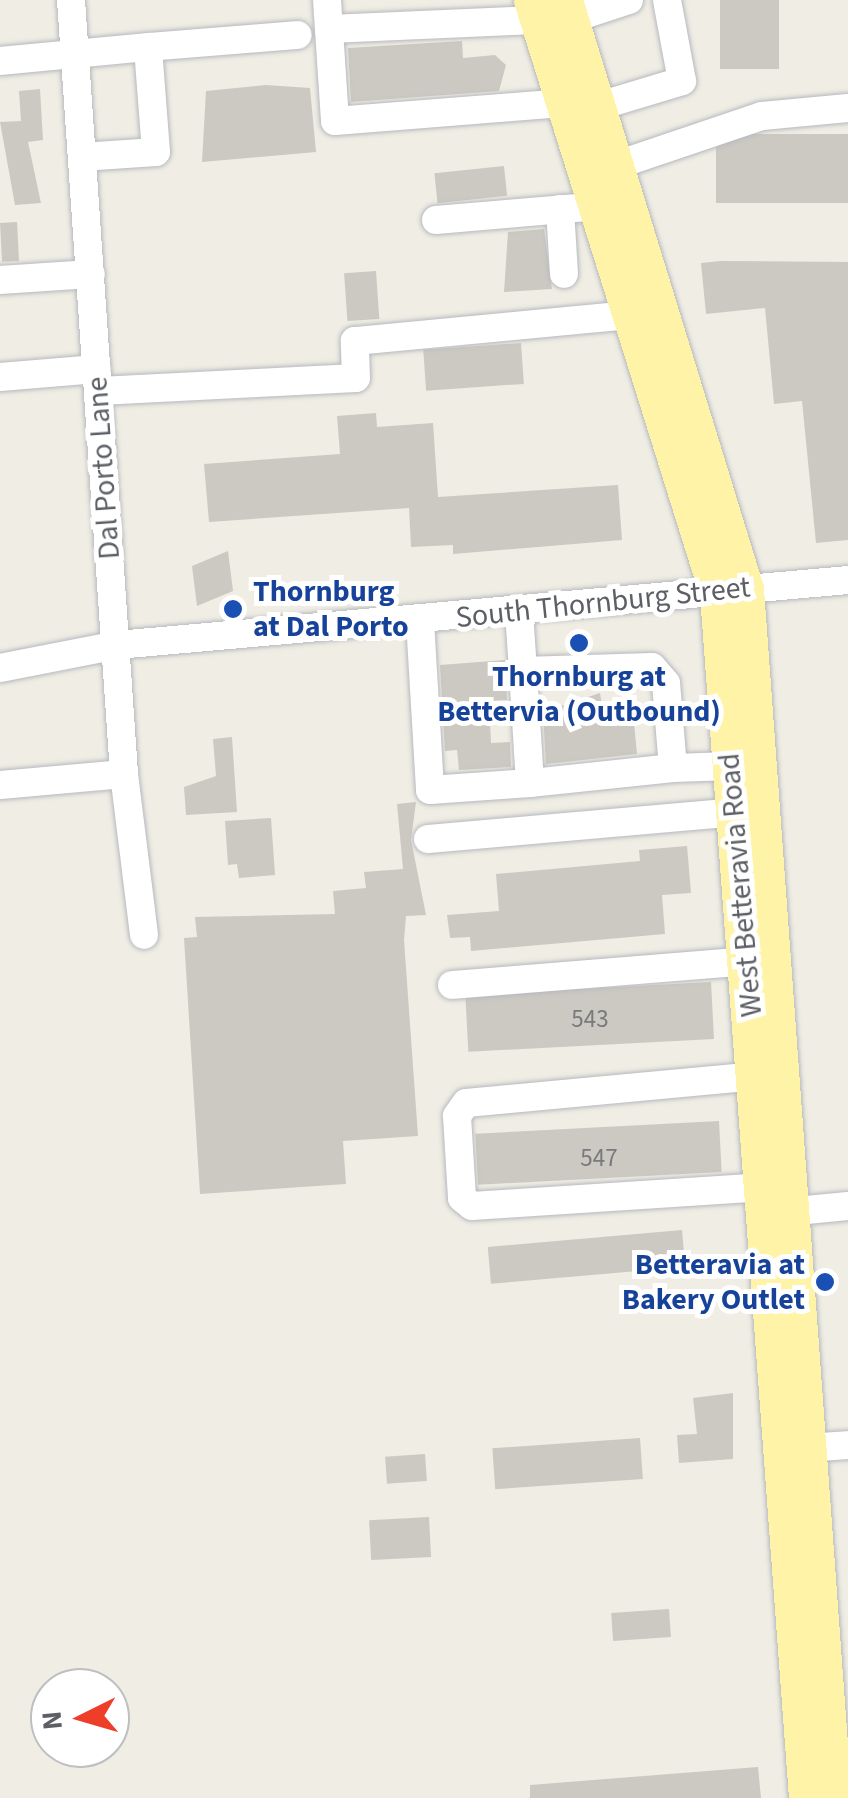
<!DOCTYPE html>
<html>
<head>
<meta charset="utf-8">
<style>
  body { margin:0 }
  #map { position:relative; width:848px; height:1798px; overflow:hidden; background:#efede4; font-family:"Source Sans 3",sans-serif }
  div>[style] { position:absolute }
  .building>* { inset:0; background:#ccc9c3; transform-origin:0 0 }
  .roads { filter:drop-shadow(0 0 2px #b6b9be) drop-shadow(0 0 2px #b6b9be) }
  .minor>* { height:28px; margin:-14px; padding:0 14px; transform-origin:14px; border-radius:14px; background:#fff }
  .major>* { height:35px; margin:-17.5px; padding:0 17.5px; transform-origin:17.5px; border-radius:17.5px; background:#fff3a8 }
  .dots>* { width:28px; height:28px; translate:-50% -50%; box-sizing:border-box; border:5px solid #fff; border-radius:50% }
  span { translate:-50% -50%; white-space:nowrap; text-align:center; line-height:1.15; -webkit-text-stroke:10px #fff; paint-order:stroke }
  .number-label { font-size:25px; color:#787a7c }
  .number-label span { -webkit-text-stroke-width:0 }
  .street-label { font-size:30px; color:#5c5f65 }
  .transit-label { font-size:30px; color:#164399; font-weight:700 }
  .left { translate:0 -50%; text-align:left }
  .right { translate:-100% -50%; text-align:right }
  .north { position:absolute; left:30px; top:1668px; width:100px; height:100px; box-sizing:border-box; background:#fff; border:2px solid #bebfc1; border-radius:50%; rotate:265deg; font-size:28px; font-weight:700; line-height:40px; text-align:center; color:#5c5f65 }
  .north::after { content:''; display:block; margin:auto; width:35px; height:45px; background:#ee3e2a; clip-path:polygon(50% 0,100% 100%,50% 72%,0 100%) }
</style>
</head>
<body>
<div id="map">
  <div class="building">
    <i style="left:720px;top:0;width:59px;height:69px"></i>
    <i style="clip-path:polygon(462px 41px,463px 58px,495px 55px,506px 65px,499px 91px,351px 102px,348px 48px)"></i>
    <i style="clip-path:polygon(266px 85px,310px 88px,316px 152px,202px 162px,206px 91px)"></i>
    <i style="clip-path:polygon(40px 89px,43px 140px,28px 142px,41px 203px,15px 205px,0 122px,21px 121px,19px 91px)"></i>
    <i style="left:848px;top:134px;width:69px;height:132px;rotate:90deg"></i>
    <i style="left:504px;top:166px;width:30px;height:70px;rotate:84deg"></i>
    <i style="left:17px;top:222px;width:39px;height:17px;rotate:87deg"></i>
    <i style="clip-path:polygon(544px 229px,552px 289px,504px 292px,508px 232px)"></i>
    <i style="clip-path:polygon(721px 261px,848px 262px,848px 540px,816px 543px,802px 401px,774px 404px,765px 308px,706px 314px,701px 263px)"></i>
    <i style="left:376px;top:271px;width:48px;height:32px;rotate:86deg"></i>
    <i style="left:521px;top:343px;width:41px;height:98px;rotate:86deg"></i>
    <i style="clip-path:polygon(376px 413px,377px 427px,433px 423px,438px 497px,618px 485px,622px 540px,453px 554px,453px 545px,411px 547px,409px 508px,209px 522px,204px 464px,340px 454px,337px 416px)"></i>
    <i style="clip-path:polygon(228px 551px,233px 591px,197px 606px,192px 566px)"></i>
    <i style="clip-path:polygon(505px 660px,507px 700px,489px 701px,491px 743px,510px 742px,511px 767px,459px 770px,457px 750px,445px 751px,440px 665px)"></i>
    <i style="clip-path:polygon(600px 693px,602px 706px,632px 703px,637px 754px,546px 764px,543px 712px)"></i>
    <i style="clip-path:polygon(232px 737px,237px 812px,186px 815px,184px 787px,216px 776px,213px 739px)"></i>
    <i style="clip-path:polygon(416px 802px,411px 840px,426px 915px,406px 916px,404px 940px,418px 1136px,343px 1141px,346px 1184px,200px 1194px,184px 938px,197px 937px,195px 917px,335px 914px,333px 891px,366px 888px,364px 872px,403px 869px,397px 804px)"></i>
    <i style="clip-path:polygon(271px 818px,275px 875px,239px 878px,237px 864px,228px 865px,225px 821px)"></i>
    <i style="clip-path:polygon(687px 846px,691px 893px,662px 895px,665px 934px,471px 951px,470px 937px,450px 938px,447px 915px,499px 911px,496px 874px,640px 861px,639px 850px)"></i>
    <i style="left:711px;top:982px;width:57px;height:246px;rotate:87deg"></i>
    <i style="left:719px;top:1121px;width:51px;height:244px;rotate:87deg"></i>
    <i style="left:682px;top:1230px;width:37px;height:195px;rotate:85deg"></i>
    <i style="clip-path:polygon(733px 1393px,733px 1459px,679px 1463px,677px 1435px,697px 1434px,693px 1398px)"></i>
    <i style="left:640px;top:1438px;width:41px;height:148px;rotate:86deg"></i>
    <i style="left:425px;top:1454px;width:27px;height:40px;rotate:86deg"></i>
    <i style="left:429px;top:1517px;width:40px;height:60px;rotate:87deg"></i>
    <i style="left:669px;top:1609px;width:28px;height:58px;rotate:86deg"></i>
    <i style="clip-path:polygon(758px 1767px,761px 1798px,530px 1798px,530px 1785px)"></i>
  </div>
  <div class="roads">
    <div class="minor">
      <i style="left:71px;top:0;width:776px;rotate:86.08deg"></i>
      <i style="left:124px;top:774px;width:162px;rotate:82.9deg"></i>
      <i style="left:327px;top:0;width:121px;rotate:86.2deg"></i>
      <i style="left:335px;top:121px;width:231px;rotate:-4.5deg"></i>
      <i style="left:571px;top:19px;width:61px;rotate:-18.1deg"></i>
      <i style="left:329px;top:29px;width:207px;rotate:-2.5deg"></i>
      <i style="left:0;top:61px;width:149px;rotate:-5.4deg"></i>
      <i style="left:596px;top:107px;width:90px;rotate:-16.8deg"></i>
      <i style="left:682px;top:81px;width:82px;rotate:-100.5deg"></i>
      <i style="left:82px;top:157px;width:74px;rotate:-3.9deg"></i>
      <i style="left:156px;top:152px;width:105px;rotate:-94.4deg"></i>
      <i style="left:148px;top:47px;width:150px;rotate:-4.6deg"></i>
      <i style="left:614px;top:166px;width:156px;rotate:-18.7deg"></i>
      <i style="left:762px;top:116px;width:86px;rotate:-5.3deg"></i>
      <i style="left:560px;top:209px;width:65px;rotate:86.5deg"></i>
      <i style="left:436px;top:220px;width:163px;rotate:-4.9deg"></i>
      <i style="left:0;top:280px;width:91px;rotate:-3.8deg"></i>
      <i style="left:0;top:377px;width:97px;rotate:-4.7deg"></i>
      <i style="left:99px;top:391px;width:257px;rotate:-2.9deg"></i>
      <i style="left:356px;top:378px;width:37px;rotate:-92deg"></i>
      <i style="left:355px;top:341px;width:278px;rotate:-5.4deg"></i>
      <i style="left:519px;top:612px;width:59px;rotate:86.1deg"></i>
      <i style="left:420px;top:621px;width:169px;rotate:86.6deg"></i>
      <i style="left:430px;top:790px;width:100px;rotate:-4deg"></i>
      <i style="left:0;top:668px;width:119px;rotate:-11.1deg"></i>
      <i style="left:117px;top:645px;width:734px;rotate:-5.08deg"></i>
      <i style="left:673px;top:768px;width:144px;rotate:174deg"></i>
      <i style="left:530px;top:783px;width:112px;rotate:-93.6deg"></i>
      <i style="left:523px;top:671px;width:129px;rotate:-1.8deg"></i>
      <i style="left:652px;top:667px;width:21px;rotate:49deg"></i>
      <i style="left:666px;top:683px;width:85px;rotate:85.3deg"></i>
      <i style="left:673px;top:768px;width:58px;rotate:-2deg"></i>
      <i style="left:0;top:785px;width:124px;rotate:-5.1deg"></i>
      <i style="left:428px;top:839px;width:308px;rotate:-5deg"></i>
      <i style="left:452px;top:985px;width:297px;rotate:-4.6deg"></i>
      <i style="left:757px;top:1076px;width:292px;rotate:174.7deg"></i>
      <i style="left:466px;top:1103px;width:16px;rotate:125deg"></i>
      <i style="left:457px;top:1116px;width:82px;rotate:86.5deg"></i>
      <i style="left:462px;top:1198px;width:13px;rotate:39deg"></i>
      <i style="left:472px;top:1206px;width:294px;rotate:-3.7deg"></i>
      <i style="left:796px;top:1211px;width:52px;rotate:-5.5deg"></i>
      <i style="left:790px;top:1449px;width:58px;rotate:-3.9deg"></i>
    </div>
    <div class="major">
      <i style="left:531px;top:0;width:622px;rotate:72.61deg"></i>
      <i style="left:717px;top:594px;width:1207px;rotate:85.77deg"></i>
      <i style="left:565px;top:0;width:616px;rotate:72.92deg"></i>
      <i style="left:746px;top:589px;width:1212px;rotate:85.84deg"></i>
    </div>
  </div>
  <div class="dots">
    <i style="left:233px;top:609px;background:#1a4fb4"></i>
    <i style="left:579px;top:643px;background:#1a4fb4"></i>
    <i style="left:825px;top:1282px;background:#1a4fb4"></i>
  </div>
  <div class="number-label">
    <span style="left:590px;top:1019px">543</span>
    <span style="left:599px;top:1158px">547</span>
  </div>
  <div class="street-label">
    <span style="left:104px;top:468px;rotate:-94deg">Dal Porto Lane</span>
    <span style="left:603px;top:603px;rotate:-6deg">South Thornburg Street</span>
    <span style="left:741px;top:885px;rotate:-95deg">West Betteravia Road</span>
  </div>
  <div class="transit-label">
    <span class="left" style="left:253px;top:609px">Thornburg<br>at Dal Porto</span>
    <span style="left:579px;top:694px">Thornburg at<br>Bettervia (Outbound)</span>
    <span class="right" style="left:805px;top:1282px">Betteravia at<br>Bakery Outlet</span>
  </div>
  <div class="north">N</div>
</div>
</body>
</html>
